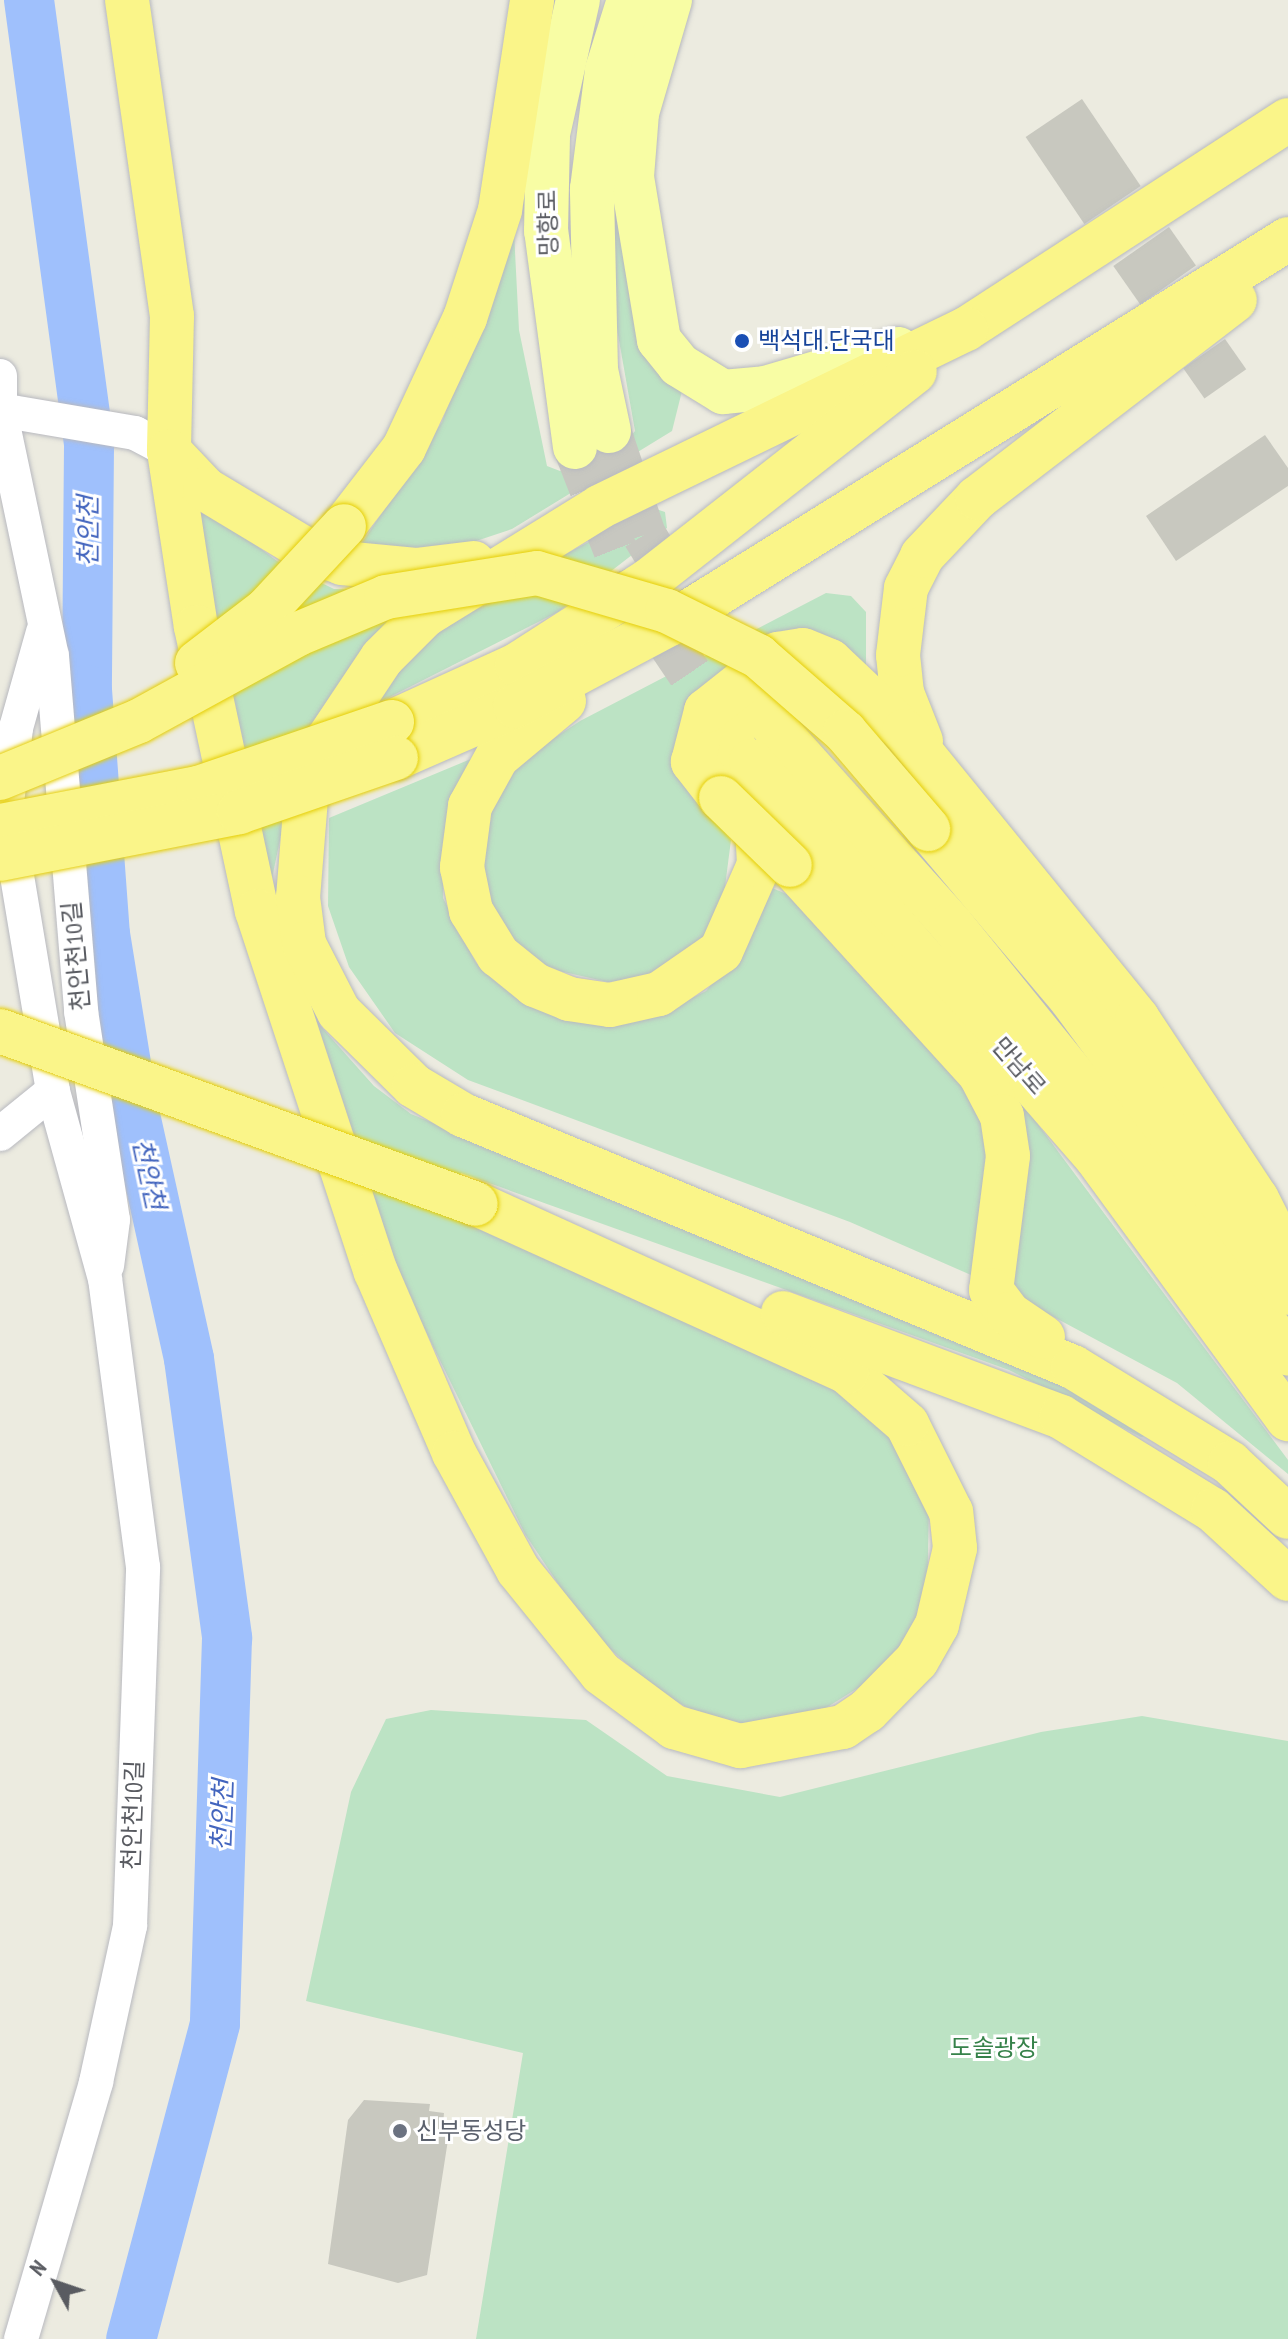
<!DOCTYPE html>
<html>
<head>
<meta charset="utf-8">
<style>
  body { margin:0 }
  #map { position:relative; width:1288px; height:2339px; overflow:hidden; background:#ecebe0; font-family:"PT Sans Narrow","Noto Sans KR",sans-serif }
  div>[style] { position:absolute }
  .green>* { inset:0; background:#bce3c4 }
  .river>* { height:50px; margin:-25px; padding:0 25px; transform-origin:25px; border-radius:25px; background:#9fc0fc }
  .building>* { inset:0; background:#c8c8bf; transform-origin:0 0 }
  .major-tunnel>* { height:44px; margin-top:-22px; transform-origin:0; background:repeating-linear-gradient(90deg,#c7c7c0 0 44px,transparent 0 66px) }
  .roads { filter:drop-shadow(0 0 2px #b8b9bf) drop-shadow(0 0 2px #b8b9bf) }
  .minor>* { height:34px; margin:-17px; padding:0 17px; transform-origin:17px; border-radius:17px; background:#fff }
  .major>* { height:44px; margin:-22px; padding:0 22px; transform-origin:22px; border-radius:22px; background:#f8fda4 }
  .highway>* { height:44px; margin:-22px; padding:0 22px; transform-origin:22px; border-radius:22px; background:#faf589 }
  .bridges { filter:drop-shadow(0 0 2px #e5ce06) drop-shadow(0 0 2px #e5ce06) }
  .highway-bridge>* { height:44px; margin:-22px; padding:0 22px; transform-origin:22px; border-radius:22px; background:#faf589 }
  .dots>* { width:22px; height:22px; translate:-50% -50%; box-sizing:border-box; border:4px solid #fff; border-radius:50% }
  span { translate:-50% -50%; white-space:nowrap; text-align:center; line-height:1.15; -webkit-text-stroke:6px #fff; paint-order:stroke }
  .street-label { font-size:24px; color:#595b61 }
  .transit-label { font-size:24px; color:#164399 }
  .left { translate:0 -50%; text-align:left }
  .park-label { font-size:24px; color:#36824a }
  .worship-label { font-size:24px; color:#5b616d }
  .water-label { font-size:26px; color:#4365be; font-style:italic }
  .north { position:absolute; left:16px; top:2243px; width:80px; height:80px; -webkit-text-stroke:6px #fff; paint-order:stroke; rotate:310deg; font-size:22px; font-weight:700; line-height:32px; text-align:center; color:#595b61 }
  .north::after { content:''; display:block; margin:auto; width:28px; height:36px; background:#595b61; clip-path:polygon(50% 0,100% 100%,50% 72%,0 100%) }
</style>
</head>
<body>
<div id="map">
  <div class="green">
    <i style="clip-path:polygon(614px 189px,682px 391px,672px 431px,512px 529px,443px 552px,360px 546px,442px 422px,513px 212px,519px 330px,547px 466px,560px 471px,623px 445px,635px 431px,617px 329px)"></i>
    <i style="clip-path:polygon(188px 494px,277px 561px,334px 589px,420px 590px,285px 816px,271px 883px)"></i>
    <i style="clip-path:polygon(653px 508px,665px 512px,667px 528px,558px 612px,372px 706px,409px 659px,473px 603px)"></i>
    <i style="clip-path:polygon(826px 593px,851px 596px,866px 612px,866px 673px,819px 641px,702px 806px,731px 840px,723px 902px,700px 943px,648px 977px,608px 982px,546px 968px,510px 939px,483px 886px,485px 822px,521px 760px,580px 721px)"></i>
    <i style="clip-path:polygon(478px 756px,443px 849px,443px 898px,476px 963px,493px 977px,660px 1014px,706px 991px,754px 931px,772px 888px,813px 905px,967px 1082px,991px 1131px,971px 1275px,850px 1222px,468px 1080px,395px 1033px,349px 967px,328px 906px,329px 818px)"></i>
    <i style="clip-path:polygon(309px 1013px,374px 1086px,411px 1114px,1006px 1354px,1150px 1435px,1141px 1437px,1009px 1370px,461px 1173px,447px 1214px,873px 1406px,929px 1502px,927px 1607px,890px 1668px,813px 1716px,746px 1725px,690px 1709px,657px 1691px,589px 1630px,525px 1534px,405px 1289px)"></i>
    <i style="clip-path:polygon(1004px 1079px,1288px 1460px,1288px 1474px,1177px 1383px,1011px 1294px)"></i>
    <i style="clip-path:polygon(431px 1710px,586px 1720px,667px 1776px,780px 1797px,1041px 1732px,1142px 1716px,1288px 1741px,1288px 2339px,476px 2339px,523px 2053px,306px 2001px,351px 1792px,386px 1719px)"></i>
  </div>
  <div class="river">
    <i style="left:29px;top:0;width:450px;rotate:82.3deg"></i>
    <i style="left:89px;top:446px;width:244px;rotate:90.5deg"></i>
    <i style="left:87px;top:690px;width:245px;rotate:85.8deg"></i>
    <i style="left:105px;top:934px;width:174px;rotate:80.8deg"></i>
    <i style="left:133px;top:1106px;width:259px;rotate:77.5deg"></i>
    <i style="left:189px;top:1359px;width:282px;rotate:82.2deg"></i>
    <i style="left:227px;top:1638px;width:386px;rotate:91.8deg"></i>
    <i style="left:215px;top:2024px;width:326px;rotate:104.9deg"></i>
  </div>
  <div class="building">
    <i style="left:1082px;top:99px;width:105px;height:68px;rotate:56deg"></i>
    <i style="left:1169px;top:227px;width:47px;height:68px;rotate:55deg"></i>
    <i style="left:1225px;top:339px;width:37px;height:51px;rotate:55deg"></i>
    <i style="clip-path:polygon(1265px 435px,1288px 468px,1288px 486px,1176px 561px,1146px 516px)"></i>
    <i style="clip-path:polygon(364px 2100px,430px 2104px,429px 2111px,444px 2113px,443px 2125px,450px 2127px,427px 2275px,398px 2283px,328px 2264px,348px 2120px)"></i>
  </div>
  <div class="major-tunnel">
    <i style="left:609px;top:431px;width:110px;rotate:71.4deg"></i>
    <i style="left:644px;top:535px;width:123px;rotate:58.2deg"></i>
    <i style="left:575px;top:447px;width:145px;rotate:68.6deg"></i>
    <i style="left:628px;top:582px;width:179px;rotate:56deg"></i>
  </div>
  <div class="roads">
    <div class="minor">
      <i style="left:0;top:376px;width:34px;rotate:90deg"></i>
      <i style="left:0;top:410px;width:251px;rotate:78.1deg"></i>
      <i style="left:52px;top:656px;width:356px;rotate:85.3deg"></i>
      <i style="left:81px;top:1011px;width:211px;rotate:81.3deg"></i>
      <i style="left:113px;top:1220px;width:46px;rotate:97.4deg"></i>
      <i style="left:0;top:410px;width:137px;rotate:9.7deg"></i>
      <i style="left:135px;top:433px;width:38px;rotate:28deg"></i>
      <i style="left:0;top:1134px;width:68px;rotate:-39.1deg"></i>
      <i style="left:21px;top:2339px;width:268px;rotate:-73.7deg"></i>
      <i style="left:96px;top:2082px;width:160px;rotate:-77.7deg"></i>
      <i style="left:130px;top:1926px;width:359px;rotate:-87.9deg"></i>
      <i style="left:143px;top:1567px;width:290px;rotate:-97.5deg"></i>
      <i style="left:105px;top:1279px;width:195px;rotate:-105.5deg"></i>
      <i style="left:53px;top:1091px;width:284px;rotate:-99.5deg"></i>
      <i style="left:6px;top:811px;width:84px;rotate:-83.1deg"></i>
      <i style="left:16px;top:728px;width:100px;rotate:-74.3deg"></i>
    </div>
    <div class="major">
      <i style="left:670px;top:0;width:118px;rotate:106.3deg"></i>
      <i style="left:637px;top:113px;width:64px;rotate:94.5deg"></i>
      <i style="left:632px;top:177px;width:165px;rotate:80.6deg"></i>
      <i style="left:659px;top:340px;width:32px;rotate:51deg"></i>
      <i style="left:679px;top:365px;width:52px;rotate:31.5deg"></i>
      <i style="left:723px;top:392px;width:42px;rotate:-5.4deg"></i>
      <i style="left:765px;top:388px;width:139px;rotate:-16.3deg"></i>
      <i style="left:609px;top:431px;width:62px;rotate:-102deg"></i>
      <i style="left:596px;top:370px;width:181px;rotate:-91.3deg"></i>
      <i style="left:592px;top:189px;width:120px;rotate:-82.8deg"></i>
      <i style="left:607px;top:70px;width:73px;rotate:-72.6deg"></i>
      <i style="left:575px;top:447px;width:218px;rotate:-97.6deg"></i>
      <i style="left:546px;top:231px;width:97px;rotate:-88.8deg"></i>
      <i style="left:548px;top:134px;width:137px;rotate:-77.4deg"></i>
    </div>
    <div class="highway">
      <i style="left:127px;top:0;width:319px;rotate:81.9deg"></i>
      <i style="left:172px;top:316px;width:135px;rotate:91.3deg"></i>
      <i style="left:169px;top:451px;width:178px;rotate:81.3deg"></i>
      <i style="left:196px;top:627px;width:290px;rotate:77.9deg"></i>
      <i style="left:257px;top:911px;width:380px;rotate:71.8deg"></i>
      <i style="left:376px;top:1272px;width:197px;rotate:66.7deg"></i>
      <i style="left:454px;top:1453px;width:133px;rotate:61.3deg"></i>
      <i style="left:518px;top:1570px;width:132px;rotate:51.1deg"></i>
      <i style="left:601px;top:1673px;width:91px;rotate:36.5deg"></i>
      <i style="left:674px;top:1727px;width:69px;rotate:16.1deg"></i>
      <i style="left:740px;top:1746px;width:105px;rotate:-10.5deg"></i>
      <i style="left:843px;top:1727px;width:29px;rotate:-34deg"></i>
      <i style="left:867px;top:1711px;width:71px;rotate:-45.6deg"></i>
      <i style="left:917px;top:1660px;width:40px;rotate:-60.3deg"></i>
      <i style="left:937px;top:1625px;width:79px;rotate:-76.8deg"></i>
      <i style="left:955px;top:1548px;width:36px;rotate:-96deg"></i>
      <i style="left:951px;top:1512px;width:98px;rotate:-116.6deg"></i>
      <i style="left:907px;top:1424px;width:79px;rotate:-139.1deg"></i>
      <i style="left:847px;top:1372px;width:407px;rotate:-155.6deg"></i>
      <i style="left:1288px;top:120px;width:384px;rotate:147deg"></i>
      <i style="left:966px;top:329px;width:407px;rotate:154.1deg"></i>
      <i style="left:600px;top:507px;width:206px;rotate:148.3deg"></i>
      <i style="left:425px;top:615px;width:61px;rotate:135deg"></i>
      <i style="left:382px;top:658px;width:101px;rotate:123.7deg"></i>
      <i style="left:326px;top:742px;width:48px;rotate:113.4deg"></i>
      <i style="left:307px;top:786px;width:111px;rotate:94.6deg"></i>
      <i style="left:298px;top:897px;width:47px;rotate:82.7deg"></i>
      <i style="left:304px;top:944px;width:76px;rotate:62.8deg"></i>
      <i style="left:339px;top:1012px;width:105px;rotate:44.6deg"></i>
      <i style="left:414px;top:1086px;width:57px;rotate:30.6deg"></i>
      <i style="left:463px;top:1115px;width:660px;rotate:22.45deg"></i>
      <i style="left:1073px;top:1367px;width:184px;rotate:31.4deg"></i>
      <i style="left:1230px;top:1463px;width:79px;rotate:43deg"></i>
      <i style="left:169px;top:451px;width:52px;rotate:46.5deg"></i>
      <i style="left:205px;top:489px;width:120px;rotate:31deg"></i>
      <i style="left:308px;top:551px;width:36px;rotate:19deg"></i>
      <i style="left:342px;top:563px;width:74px;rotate:5.4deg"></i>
      <i style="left:416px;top:570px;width:58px;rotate:-6.9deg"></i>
      <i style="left:344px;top:526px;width:98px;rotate:-52.4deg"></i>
      <i style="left:404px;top:448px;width:144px;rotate:-64.9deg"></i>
      <i style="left:465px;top:318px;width:114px;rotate:-72deg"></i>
      <i style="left:500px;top:210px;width:212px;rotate:-81.3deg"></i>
      <i style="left:564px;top:701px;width:87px;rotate:140.1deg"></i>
      <i style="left:497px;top:757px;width:56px;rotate:118.9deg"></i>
      <i style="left:470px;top:806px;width:62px;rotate:97.5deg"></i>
      <i style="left:462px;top:867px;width:45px;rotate:78.4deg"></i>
      <i style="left:471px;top:911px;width:52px;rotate:58.5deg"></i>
      <i style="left:498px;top:955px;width:48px;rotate:39deg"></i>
      <i style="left:535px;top:985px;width:37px;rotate:22deg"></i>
      <i style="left:569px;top:999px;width:41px;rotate:8.3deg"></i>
      <i style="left:610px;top:1005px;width:50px;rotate:-12.7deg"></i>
      <i style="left:659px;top:994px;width:75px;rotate:-34.7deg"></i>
      <i style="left:721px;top:951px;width:94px;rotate:-66.2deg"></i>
      <i style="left:759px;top:865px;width:60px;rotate:-92.9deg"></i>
      <i style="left:756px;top:805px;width:80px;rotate:-110.5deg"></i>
      <i style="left:759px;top:710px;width:288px;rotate:48.1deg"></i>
      <i style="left:951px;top:924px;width:332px;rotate:51deg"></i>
      <i style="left:1160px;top:1182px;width:214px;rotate:53.3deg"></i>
      <i style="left:392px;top:722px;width:137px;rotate:-24.5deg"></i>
      <i style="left:517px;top:665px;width:156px;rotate:-32.7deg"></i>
      <i style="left:648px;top:581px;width:339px;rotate:-38.1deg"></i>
      <i style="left:921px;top:741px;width:52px;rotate:-111.6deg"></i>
      <i style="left:902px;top:693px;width:38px;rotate:-96deg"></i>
      <i style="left:898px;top:655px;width:67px;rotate:-83.2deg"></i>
      <i style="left:906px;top:588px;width:36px;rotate:-63deg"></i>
      <i style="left:922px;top:556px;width:80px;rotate:-46.5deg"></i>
      <i style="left:977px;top:498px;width:325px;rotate:-37.5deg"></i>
      <i style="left:396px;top:758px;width:130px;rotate:-23.6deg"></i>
      <i style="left:515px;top:706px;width:174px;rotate:-28deg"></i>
      <i style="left:669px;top:624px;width:729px;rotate:-31.88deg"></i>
      <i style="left:751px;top:761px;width:525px;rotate:48.94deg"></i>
      <i style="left:1096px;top:1157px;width:325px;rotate:53.8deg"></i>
      <i style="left:721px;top:798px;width:46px;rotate:-127.9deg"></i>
      <i style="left:693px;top:762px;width:53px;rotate:-75.7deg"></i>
      <i style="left:706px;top:711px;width:92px;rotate:-38.4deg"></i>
      <i style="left:778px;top:654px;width:25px;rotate:-9deg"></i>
      <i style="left:803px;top:650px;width:29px;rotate:22deg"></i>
      <i style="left:830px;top:661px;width:102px;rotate:43.4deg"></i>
      <i style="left:904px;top:731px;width:370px;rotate:50.9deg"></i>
      <i style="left:1137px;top:1018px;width:217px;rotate:56.5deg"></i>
      <i style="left:1257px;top:1199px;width:69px;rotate:63.4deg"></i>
      <i style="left:928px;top:829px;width:222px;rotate:49.9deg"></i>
      <i style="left:1071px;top:999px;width:365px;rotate:53.6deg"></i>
      <i style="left:790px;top:865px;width:282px;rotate:47.7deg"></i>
      <i style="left:980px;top:1074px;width:47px;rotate:62.4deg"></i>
      <i style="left:1002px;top:1116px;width:40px;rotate:81.5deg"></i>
      <i style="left:1008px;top:1156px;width:135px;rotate:97.2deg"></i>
      <i style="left:991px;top:1290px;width:30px;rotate:53deg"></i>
      <i style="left:1009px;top:1314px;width:41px;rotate:34.1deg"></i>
      <i style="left:783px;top:1313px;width:297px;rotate:20.5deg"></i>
      <i style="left:1061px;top:1417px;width:178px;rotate:31.5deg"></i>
      <i style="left:1213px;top:1510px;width:102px;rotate:42.6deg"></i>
    </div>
  </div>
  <div class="bridges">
    <div class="highway-bridge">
      <i style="left:197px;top:663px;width:88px;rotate:-37.6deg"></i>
      <i style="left:267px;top:609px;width:113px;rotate:-47.1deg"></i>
      <i style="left:0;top:778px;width:150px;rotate:-22.3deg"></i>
      <i style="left:139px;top:721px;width:181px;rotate:-28.7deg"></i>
      <i style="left:298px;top:634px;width:95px;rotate:-22.8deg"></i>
      <i style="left:386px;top:597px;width:153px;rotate:-9deg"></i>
      <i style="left:537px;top:573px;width:135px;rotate:16.3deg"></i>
      <i style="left:667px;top:611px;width:102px;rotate:26.3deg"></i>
      <i style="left:758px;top:656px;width:116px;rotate:41.1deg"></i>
      <i style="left:845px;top:732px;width:128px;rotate:49.4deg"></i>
      <i style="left:721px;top:798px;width:96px;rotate:44.2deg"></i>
      <i style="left:0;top:826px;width:202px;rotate:-10.9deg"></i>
      <i style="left:198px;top:788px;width:205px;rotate:-18.8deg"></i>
      <i style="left:0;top:859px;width:244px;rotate:-11.1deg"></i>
      <i style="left:239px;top:812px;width:166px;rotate:-19deg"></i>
      <i style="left:0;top:1031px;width:506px;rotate:19.97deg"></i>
    </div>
  </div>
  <div class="dots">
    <i style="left:742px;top:341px;background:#1a4fb4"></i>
    <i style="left:400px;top:2131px;background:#6b7280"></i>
  </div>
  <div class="street-label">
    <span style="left:548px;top:223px;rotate:-91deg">망향로</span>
    <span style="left:76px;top:956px;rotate:-95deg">천안천10길</span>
    <span style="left:1019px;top:1066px;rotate:49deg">만남로</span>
    <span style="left:133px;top:1815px;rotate:-88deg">천안천10길</span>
  </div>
  <div class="transit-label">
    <span class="left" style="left:758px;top:341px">백석대.단국대</span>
  </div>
  <div class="park-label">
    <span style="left:994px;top:2048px">도솔광장</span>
  </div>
  <div class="worship-label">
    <span class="left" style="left:416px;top:2131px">신부동성당</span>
  </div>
  <div class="water-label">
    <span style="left:88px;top:531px;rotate:-90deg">천안천</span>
    <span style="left:149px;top:1174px;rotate:78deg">천안천</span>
    <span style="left:222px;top:1815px;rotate:-88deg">천안천</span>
  </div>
  <div class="north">N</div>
</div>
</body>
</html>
